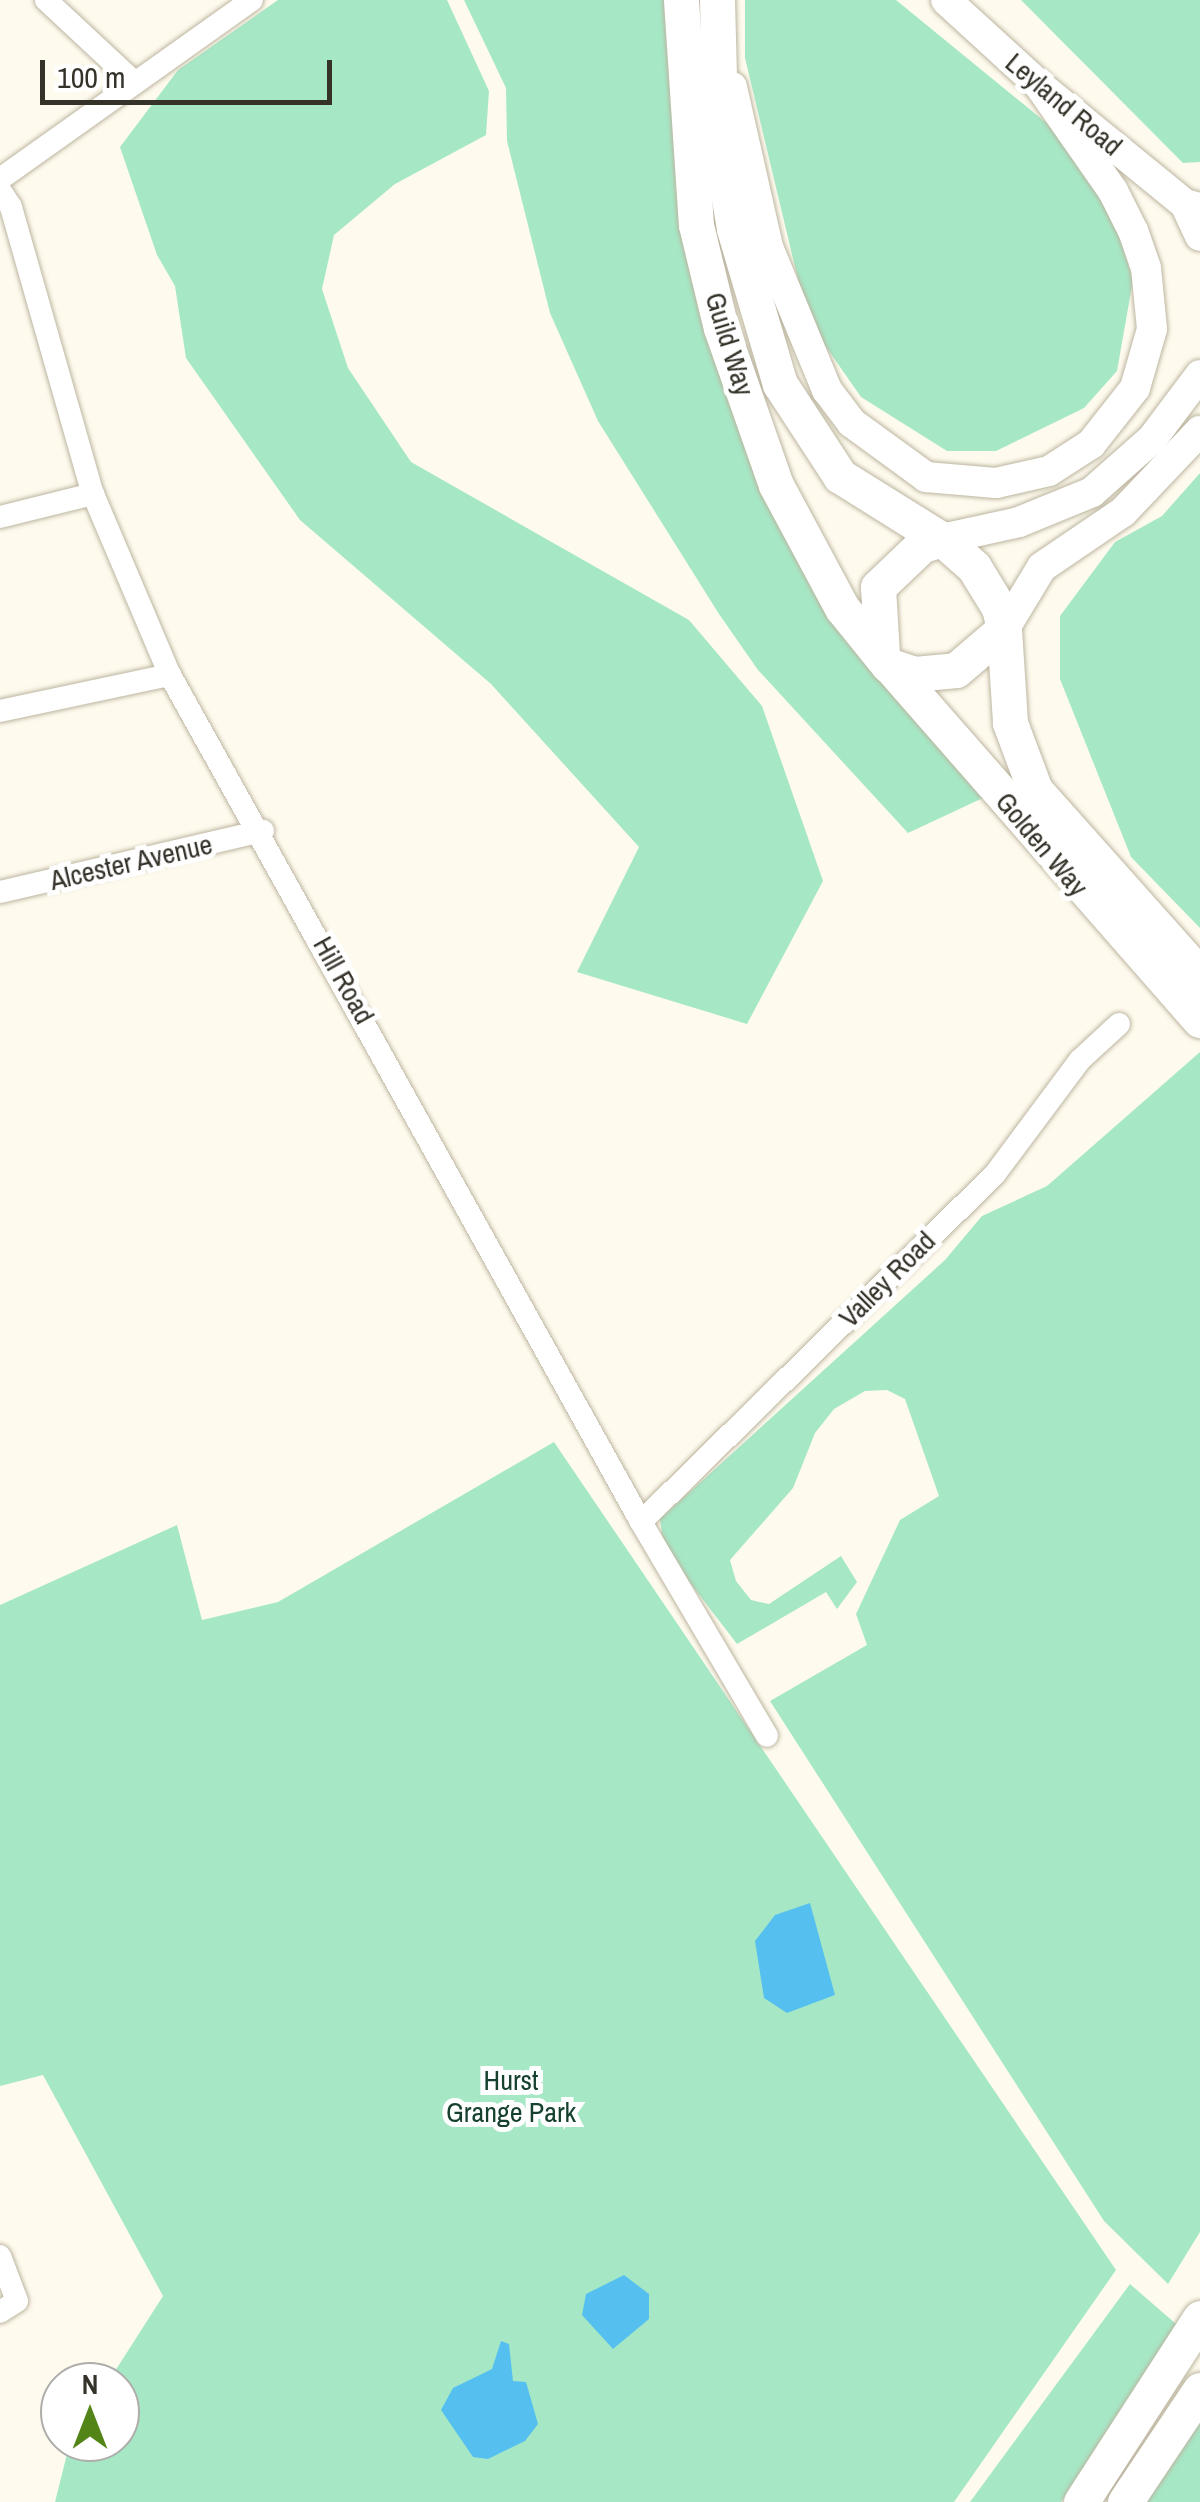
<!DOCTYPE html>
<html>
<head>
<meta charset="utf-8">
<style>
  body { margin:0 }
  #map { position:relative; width:1200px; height:2502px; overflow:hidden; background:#fefaed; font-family:"Archivo Narrow",sans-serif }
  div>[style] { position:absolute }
  .green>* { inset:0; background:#a6e8c6 }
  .water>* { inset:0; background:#55c0f0 }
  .roads { filter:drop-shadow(0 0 2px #bcb5a0) drop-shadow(0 0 2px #bcb5a0) }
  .minor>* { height:22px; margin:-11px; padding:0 11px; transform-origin:11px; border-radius:11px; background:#fff }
  .major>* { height:30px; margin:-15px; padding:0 15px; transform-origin:15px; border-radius:15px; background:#fff }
  .highway>* { height:35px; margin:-17.5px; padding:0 17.5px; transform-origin:17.5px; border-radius:17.5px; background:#fff }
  span { translate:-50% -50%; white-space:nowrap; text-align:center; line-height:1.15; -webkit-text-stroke:10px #fff; paint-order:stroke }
  .street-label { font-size:28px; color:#35322a }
  .park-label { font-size:28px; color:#15412e }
  .north { position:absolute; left:40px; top:2362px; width:100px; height:100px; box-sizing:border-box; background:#fff; border:2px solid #aeadaa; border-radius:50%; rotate:0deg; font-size:28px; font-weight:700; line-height:40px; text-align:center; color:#35322a }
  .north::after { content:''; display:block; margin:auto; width:35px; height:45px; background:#528418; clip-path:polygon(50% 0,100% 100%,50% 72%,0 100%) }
  .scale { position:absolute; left:40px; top:60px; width:292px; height:45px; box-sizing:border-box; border:5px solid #35322a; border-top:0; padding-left:12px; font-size:30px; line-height:35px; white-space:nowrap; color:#35322a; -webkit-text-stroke:8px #fff; paint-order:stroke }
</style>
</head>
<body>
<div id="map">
  <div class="green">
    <i style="clip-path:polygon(278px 0,447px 0,489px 91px,486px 135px,395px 184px,334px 235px,322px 289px,348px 368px,411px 462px,689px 620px,762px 706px,823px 881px,747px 1024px,577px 972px,639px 847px,491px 684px,300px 520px,186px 358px,175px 286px,157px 255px,120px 147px,178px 70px)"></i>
    <i style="clip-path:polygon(464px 0,668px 0,745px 433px,985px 797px,908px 833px,758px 670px,719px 614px,598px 421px,550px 313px,507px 141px,506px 88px)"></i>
    <i style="clip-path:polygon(745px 0,896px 0,1055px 130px,1108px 203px,1133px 280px,1117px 371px,1084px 408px,996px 451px,947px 451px,861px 397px,808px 321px,745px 58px)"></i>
    <i style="clip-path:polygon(1021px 0,1200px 0,1200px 162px,1183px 163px)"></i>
    <i style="clip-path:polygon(1200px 473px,1200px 928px,1131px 857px,1060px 679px,1060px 616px,1115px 542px,1162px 516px)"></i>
    <i style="clip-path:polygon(1200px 1052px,1200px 2232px,1168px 2284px,1104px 2221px,770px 1701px,867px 1645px,856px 1614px,900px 1520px,939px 1496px,905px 1399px,887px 1390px,865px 1391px,834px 1409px,815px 1433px,793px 1488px,730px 1560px,736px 1581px,751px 1600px,769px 1604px,841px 1556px,857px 1582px,837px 1609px,826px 1592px,737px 1644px,664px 1549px,660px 1519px,945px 1260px,982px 1216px,1047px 1186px)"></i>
    <i style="clip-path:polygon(554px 1442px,1116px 2270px,954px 2502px,55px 2502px,70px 2442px,120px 2442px,120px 2382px,108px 2382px,163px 2296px,43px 2075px,0 2086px,0 1605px,177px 1525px,202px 1620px,278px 1602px)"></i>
    <i style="clip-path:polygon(1130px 2284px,1183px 2330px,1077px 2481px,1061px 2502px,970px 2502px)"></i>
    <i style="clip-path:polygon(1200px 2420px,1200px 2502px,1147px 2502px,1152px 2494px)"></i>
  </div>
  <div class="water">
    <i style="clip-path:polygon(810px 1903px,835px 1995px,787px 2013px,764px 1998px,755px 1941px,775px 1915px)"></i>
    <i style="clip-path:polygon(624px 2275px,649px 2294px,649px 2319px,613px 2349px,582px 2315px,586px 2294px)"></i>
    <i style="clip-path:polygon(501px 2341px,509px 2344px,513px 2381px,526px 2382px,538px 2424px,525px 2441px,488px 2459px,473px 2457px,441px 2410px,453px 2388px,492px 2369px)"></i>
  </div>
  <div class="roads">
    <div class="minor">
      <i style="left:46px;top:0;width:119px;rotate:43deg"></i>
      <i style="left:0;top:179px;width:309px;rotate:-35.4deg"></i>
      <i style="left:0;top:190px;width:20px;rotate:57deg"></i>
      <i style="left:11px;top:207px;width:298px;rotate:74.1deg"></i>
      <i style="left:93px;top:494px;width:197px;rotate:67deg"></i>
      <i style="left:170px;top:675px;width:969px;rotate:60.92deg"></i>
      <i style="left:641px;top:1522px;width:248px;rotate:59.5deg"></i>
      <i style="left:0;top:517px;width:96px;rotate:-13.9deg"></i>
      <i style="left:0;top:711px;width:174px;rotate:-12deg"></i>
      <i style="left:0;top:892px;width:270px;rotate:-13.1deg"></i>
      <i style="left:641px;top:1522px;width:496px;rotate:-44.5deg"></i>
      <i style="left:995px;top:1174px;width:142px;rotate:-53.3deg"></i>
      <i style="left:1080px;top:1060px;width:53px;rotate:-42.7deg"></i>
      <i style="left:0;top:2256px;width:48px;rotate:69.3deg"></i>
      <i style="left:17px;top:2301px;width:20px;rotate:147deg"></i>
    </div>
    <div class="major">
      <i style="left:946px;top:0;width:126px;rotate:42.4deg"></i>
      <i style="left:1039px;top:85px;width:188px;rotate:39.2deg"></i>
      <i style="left:1185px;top:204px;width:16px;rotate:15deg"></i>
      <i style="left:732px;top:87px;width:164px;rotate:77.3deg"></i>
      <i style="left:768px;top:247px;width:155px;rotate:67.6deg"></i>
      <i style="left:827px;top:390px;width:41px;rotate:52.9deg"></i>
      <i style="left:852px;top:423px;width:92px;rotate:36.1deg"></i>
      <i style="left:926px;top:477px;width:70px;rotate:4.9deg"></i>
      <i style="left:996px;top:483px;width:54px;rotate:-12.8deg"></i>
      <i style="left:1049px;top:471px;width:50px;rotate:-32.7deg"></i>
      <i style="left:1091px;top:444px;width:71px;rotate:-51.8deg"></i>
      <i style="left:1135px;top:388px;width:61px;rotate:-73.9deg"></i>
      <i style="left:1152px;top:329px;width:61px;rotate:-95.6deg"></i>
      <i style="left:1146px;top:268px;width:39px;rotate:-109deg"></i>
      <i style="left:1133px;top:231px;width:45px;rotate:-116.6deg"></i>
      <i style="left:1113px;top:191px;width:129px;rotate:-124.9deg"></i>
      <i style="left:1185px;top:204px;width:35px;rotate:65deg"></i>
      <i style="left:942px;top:539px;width:79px;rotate:-12.4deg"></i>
      <i style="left:1019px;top:522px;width:79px;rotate:-22.3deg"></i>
      <i style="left:1092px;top:492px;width:80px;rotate:-41.5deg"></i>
      <i style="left:1152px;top:439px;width:80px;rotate:-53.1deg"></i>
      <i style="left:1005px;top:628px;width:71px;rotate:-58.8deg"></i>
      <i style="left:1042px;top:567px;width:98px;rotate:-34.2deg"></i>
      <i style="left:1123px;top:512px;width:112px;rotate:-46.5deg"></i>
    </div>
    <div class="highway">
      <i style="left:681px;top:0;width:225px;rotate:86.2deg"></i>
      <i style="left:696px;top:225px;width:106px;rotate:76.4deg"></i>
      <i style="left:721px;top:328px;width:166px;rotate:70.7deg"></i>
      <i style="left:776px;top:485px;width:140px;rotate:61.8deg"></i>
      <i style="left:842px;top:608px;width:73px;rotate:51.1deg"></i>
      <i style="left:888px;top:665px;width:28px;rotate:19deg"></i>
      <i style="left:914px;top:674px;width:42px;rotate:-5.4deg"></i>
      <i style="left:956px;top:670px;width:63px;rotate:-40.5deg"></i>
      <i style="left:1004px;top:629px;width:22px;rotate:-103deg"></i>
      <i style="left:999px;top:608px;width:48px;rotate:-121.4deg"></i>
      <i style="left:974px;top:567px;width:43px;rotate:-138.8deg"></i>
      <i style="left:942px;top:539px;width:21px;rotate:163deg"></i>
      <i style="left:922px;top:545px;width:61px;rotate:136.3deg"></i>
      <i style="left:878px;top:587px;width:68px;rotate:86.6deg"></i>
      <i style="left:717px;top:0;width:151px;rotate:88.5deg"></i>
      <i style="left:721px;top:151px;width:79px;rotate:80.5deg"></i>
      <i style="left:734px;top:229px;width:162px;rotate:73.5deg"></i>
      <i style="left:780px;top:384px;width:110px;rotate:56.9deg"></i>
      <i style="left:840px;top:476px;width:119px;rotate:32deg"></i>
      <i style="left:1004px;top:629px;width:94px;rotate:86.3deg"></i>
      <i style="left:1010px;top:723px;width:72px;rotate:69.5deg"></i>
      <i style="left:1035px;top:790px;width:248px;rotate:48.3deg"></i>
      <i style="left:889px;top:665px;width:472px;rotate:48.8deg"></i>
      <i style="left:1081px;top:2502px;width:219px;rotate:-57.1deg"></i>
      <i style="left:1125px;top:2502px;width:135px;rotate:-56.2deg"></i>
    </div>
  </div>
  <div class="street-label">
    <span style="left:1064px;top:104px;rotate:40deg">Leyland Road</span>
    <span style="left:730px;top:344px;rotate:73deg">Guild Way</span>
    <span style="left:1042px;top:844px;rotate:50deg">Golden Way</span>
    <span style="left:131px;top:862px;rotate:-13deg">Alcester Avenue</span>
    <span style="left:344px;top:980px;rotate:61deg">Hill Road</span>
    <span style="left:887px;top:1279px;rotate:-45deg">Valley Road</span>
  </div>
  <div class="park-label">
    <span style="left:511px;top:2096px">Hurst<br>Grange Park</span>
  </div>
  <div class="north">N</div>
  <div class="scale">100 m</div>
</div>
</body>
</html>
